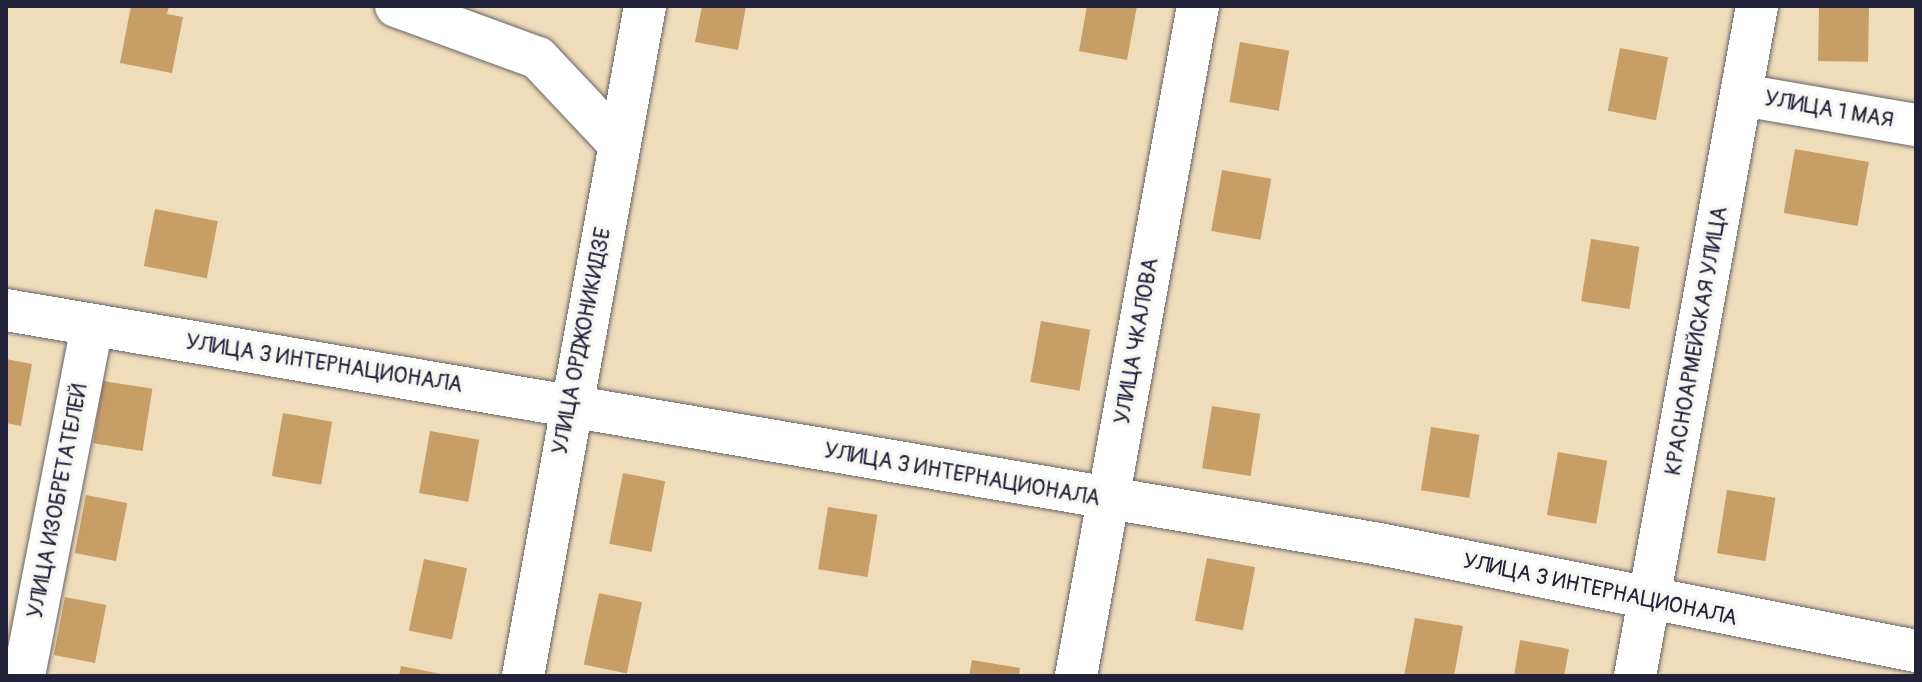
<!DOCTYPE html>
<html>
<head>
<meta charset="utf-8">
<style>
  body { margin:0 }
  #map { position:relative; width:1922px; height:682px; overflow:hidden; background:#eedcba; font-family:Pangolin,sans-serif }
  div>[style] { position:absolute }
  .building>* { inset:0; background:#c89e67; transform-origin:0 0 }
  .roads { filter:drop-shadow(0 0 2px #696367) drop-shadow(0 0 2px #696367) }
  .minor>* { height:42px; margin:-21px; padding:0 21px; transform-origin:21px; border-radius:21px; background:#fff }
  span { translate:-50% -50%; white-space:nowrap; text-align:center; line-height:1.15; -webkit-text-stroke:7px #f6f6f2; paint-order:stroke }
  .street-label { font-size:22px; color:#22223b }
  .frame { position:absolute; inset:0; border:8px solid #22223b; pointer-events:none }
</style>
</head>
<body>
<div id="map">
  <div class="building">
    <i style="clip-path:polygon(131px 6px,169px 6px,167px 14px,183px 17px,172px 73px,120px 63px)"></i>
    <i style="clip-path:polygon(702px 6px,746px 6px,738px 50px,695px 42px)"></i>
    <i style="clip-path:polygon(1087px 6px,1137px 6px,1127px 60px,1079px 51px)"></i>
    <i style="left:1819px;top:6px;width:50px;height:55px;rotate:1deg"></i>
    <i style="left:1240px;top:42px;width:50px;height:61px;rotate:10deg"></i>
    <i style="left:1620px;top:48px;width:49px;height:64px;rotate:11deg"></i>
    <i style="left:1795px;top:149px;width:75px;height:65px;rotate:10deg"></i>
    <i style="left:1222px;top:170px;width:50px;height:62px;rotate:10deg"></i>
    <i style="left:155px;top:209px;width:64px;height:58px;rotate:11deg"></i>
    <i style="left:1591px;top:239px;width:49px;height:63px;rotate:9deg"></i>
    <i style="left:1041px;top:321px;width:50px;height:62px;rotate:10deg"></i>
    <i style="clip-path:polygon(6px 359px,32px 364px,21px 426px,6px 423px)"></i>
    <i style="left:103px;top:381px;width:50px;height:63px;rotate:9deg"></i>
    <i style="left:1212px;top:406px;width:49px;height:63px;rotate:9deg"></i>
    <i style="left:283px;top:413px;width:50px;height:64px;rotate:10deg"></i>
    <i style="left:1431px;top:427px;width:49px;height:64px;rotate:9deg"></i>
    <i style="left:430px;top:431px;width:50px;height:63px;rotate:10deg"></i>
    <i style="left:1558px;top:452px;width:50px;height:64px;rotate:10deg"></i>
    <i style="left:623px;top:473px;width:43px;height:72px;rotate:11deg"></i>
    <i style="left:1727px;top:490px;width:49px;height:64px;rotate:9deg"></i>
    <i style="left:86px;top:495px;width:42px;height:59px;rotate:11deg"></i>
    <i style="left:828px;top:507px;width:50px;height:63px;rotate:9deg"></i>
    <i style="left:1207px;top:558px;width:49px;height:64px;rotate:11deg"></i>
    <i style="left:424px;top:559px;width:44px;height:73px;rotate:12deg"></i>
    <i style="left:599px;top:593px;width:44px;height:73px;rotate:12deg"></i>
    <i style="left:65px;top:597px;width:42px;height:59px;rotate:11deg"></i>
    <i style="clip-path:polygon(1415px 618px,1463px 626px,1454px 676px,1404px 676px)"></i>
    <i style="clip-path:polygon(1520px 640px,1569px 649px,1564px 676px,1514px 676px)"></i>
    <i style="clip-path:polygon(972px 660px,1020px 668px,1019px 676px,969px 676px)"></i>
    <i style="clip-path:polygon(401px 666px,446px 675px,446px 676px,399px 676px)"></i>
  </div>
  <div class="roads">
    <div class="minor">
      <i style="left:396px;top:6px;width:151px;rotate:20.1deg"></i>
      <i style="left:538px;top:58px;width:118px;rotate:46.7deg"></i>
      <i style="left:1742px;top:95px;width:177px;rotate:9.8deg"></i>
      <i style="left:6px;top:310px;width:1393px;rotate:9.67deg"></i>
      <i style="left:1379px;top:544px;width:548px;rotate:11.27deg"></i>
      <i style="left:24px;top:676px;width:357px;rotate:-79deg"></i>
      <i style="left:523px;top:676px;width:681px;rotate:-79.68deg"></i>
      <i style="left:1076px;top:676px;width:681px;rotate:-79.68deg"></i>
      <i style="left:1635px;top:676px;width:681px;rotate:-79.68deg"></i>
    </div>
  </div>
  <div class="street-label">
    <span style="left:1829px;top:110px;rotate:10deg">УЛИЦА 1 МАЯ</span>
    <span style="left:582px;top:341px;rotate:-79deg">УЛИЦА ОРДЖОНИКИДЗЕ</span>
    <span style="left:1137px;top:341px;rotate:-80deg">УЛИЦА ЧКАЛОВА</span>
    <span style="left:1697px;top:341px;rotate:-80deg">КРАСНОАРМЕЙСКАЯ УЛИЦА</span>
    <span style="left:324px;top:364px;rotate:9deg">УЛИЦА 3 ИНТЕРНАЦИОНАЛА</span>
    <span style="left:962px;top:475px;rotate:10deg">УЛИЦА 3 ИНТЕРНАЦИОНАЛА</span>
    <span style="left:58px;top:501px;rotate:-79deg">УЛИЦА ИЗОБРЕТАТЕЛЕЙ</span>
    <span style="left:1600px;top:590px;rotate:12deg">УЛИЦА 3 ИНТЕРНАЦИОНАЛА</span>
  </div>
  <div class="frame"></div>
</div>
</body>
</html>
